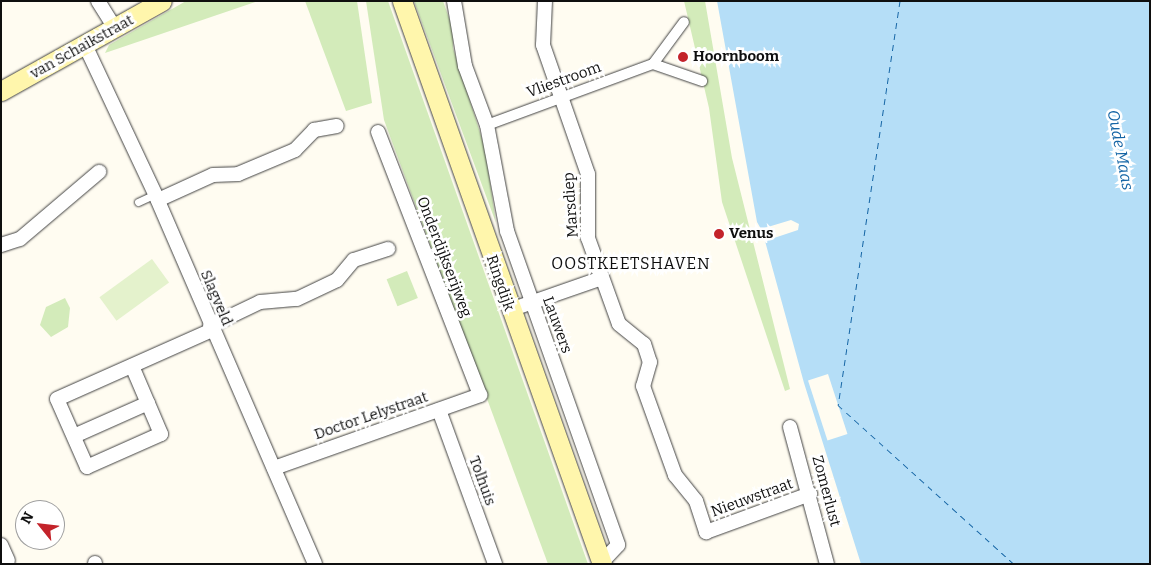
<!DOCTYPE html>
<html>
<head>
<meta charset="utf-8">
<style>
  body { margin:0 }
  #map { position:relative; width:1151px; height:565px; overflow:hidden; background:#fffcf1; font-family:Bitter,serif }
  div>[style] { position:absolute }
  .green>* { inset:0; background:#d3ebba; transform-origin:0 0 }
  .pitch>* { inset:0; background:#e4f2cc; transform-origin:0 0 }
  .water>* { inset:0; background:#b5def7 }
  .pier>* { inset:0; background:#fffcf1; transform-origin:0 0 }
  .ferry>* { height:1px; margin-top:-0.5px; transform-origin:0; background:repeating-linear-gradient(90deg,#1565a5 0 6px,transparent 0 11px) }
  .roads { filter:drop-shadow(0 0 1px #424242) drop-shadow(0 0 1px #424242) }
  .service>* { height:7px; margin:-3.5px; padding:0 3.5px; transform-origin:3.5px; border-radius:3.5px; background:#fff }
  .pedestrian>* { height:10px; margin:-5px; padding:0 5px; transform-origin:5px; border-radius:5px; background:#fff }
  .minor>* { height:14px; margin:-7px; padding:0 7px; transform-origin:7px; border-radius:7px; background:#fff }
  .secondary>* { height:19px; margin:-9.5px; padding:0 9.5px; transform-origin:9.5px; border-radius:9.5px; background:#fff6ac }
  .dots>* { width:14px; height:14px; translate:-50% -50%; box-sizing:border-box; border:2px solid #fff; border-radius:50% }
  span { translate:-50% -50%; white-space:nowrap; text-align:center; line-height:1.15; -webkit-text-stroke:5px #fff; paint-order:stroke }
  .street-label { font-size:15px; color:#0f0f0f }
  .poi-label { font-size:15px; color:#0f0f0f; font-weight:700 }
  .left { translate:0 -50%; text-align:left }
  .water-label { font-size:16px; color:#1565a5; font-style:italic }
  .neighbourhood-label { font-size:16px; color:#0f0f0f; letter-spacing:1px }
  .frame { position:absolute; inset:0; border:2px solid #0f0f0f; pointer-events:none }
  .north { position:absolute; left:15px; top:500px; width:50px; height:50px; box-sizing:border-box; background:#fff; border:1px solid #9f9f9f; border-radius:50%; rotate:299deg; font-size:14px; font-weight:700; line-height:20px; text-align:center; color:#0f0f0f }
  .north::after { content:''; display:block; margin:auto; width:18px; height:22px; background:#c3232a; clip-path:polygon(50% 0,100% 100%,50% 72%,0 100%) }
</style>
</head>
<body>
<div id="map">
  <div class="green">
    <i style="clip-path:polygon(186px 1px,258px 1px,105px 53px,109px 45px)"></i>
    <i style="clip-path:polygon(305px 1px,357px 1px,372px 103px,346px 111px)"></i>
    <i style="clip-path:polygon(366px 1px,388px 1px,588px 564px,548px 564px,384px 120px)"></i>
    <i style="clip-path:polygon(414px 1px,443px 1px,453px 29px,453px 48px,485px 148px,496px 223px)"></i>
    <i style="clip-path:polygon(684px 1px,705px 1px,732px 158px,790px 389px,785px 391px,722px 202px,709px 108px)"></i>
    <i style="left:407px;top:271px;width:29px;height:22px;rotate:68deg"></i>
    <i style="clip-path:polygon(65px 298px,70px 308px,68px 327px,51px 337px,40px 325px,46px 307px)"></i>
  </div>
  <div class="pitch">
    <i style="left:152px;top:259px;width:29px;height:65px;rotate:54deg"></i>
  </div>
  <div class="water">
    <i style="clip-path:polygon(717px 1px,1150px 1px,1150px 564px,861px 564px,804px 383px,765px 241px,798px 230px,799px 224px,791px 220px,761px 229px,757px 222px)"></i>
  </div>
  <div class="pier">
    <i style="left:828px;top:374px;width:63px;height:21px;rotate:72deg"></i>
  </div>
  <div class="ferry">
    <i style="left:900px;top:1px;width:409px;rotate:98.7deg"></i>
    <i style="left:838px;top:405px;width:237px;rotate:42.1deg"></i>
  </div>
  <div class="roads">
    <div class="service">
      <i style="left:138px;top:202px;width:19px;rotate:-25deg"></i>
    </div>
    <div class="pedestrian">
      <i style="left:653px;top:64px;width:52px;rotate:-53.6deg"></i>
      <i style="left:487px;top:125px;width:177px;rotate:-20.2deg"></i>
      <i style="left:653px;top:64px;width:52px;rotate:19.1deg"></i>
    </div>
    <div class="minor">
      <i style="left:98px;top:1px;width:32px;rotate:58deg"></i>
      <i style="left:454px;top:1px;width:66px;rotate:80.4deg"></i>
      <i style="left:465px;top:66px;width:63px;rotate:69.6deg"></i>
      <i style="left:487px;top:125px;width:108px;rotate:79.3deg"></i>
      <i style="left:507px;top:231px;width:333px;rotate:70.5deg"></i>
      <i style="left:618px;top:545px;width:23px;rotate:133deg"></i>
      <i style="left:545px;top:1px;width:44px;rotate:92.6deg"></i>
      <i style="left:543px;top:45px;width:137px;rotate:70.8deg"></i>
      <i style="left:588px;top:174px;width:64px;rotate:90deg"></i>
      <i style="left:588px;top:238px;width:91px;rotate:70.2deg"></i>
      <i style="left:619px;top:324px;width:32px;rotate:39deg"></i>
      <i style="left:644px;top:344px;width:19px;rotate:72deg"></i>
      <i style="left:650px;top:362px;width:25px;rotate:106deg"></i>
      <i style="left:643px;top:386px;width:95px;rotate:70.2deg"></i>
      <i style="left:675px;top:475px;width:33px;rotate:51deg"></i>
      <i style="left:696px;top:501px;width:33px;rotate:72deg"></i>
      <i style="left:706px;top:532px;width:111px;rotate:-20.1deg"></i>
      <i style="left:85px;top:45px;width:165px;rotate:64.8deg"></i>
      <i style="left:155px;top:194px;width:403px;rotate:66.6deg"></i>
      <i style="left:158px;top:200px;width:60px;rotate:-24.4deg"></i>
      <i style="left:213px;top:175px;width:25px;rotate:-2deg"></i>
      <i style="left:238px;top:174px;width:62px;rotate:-22.8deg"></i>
      <i style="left:295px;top:150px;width:28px;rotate:-46deg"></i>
      <i style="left:314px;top:130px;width:23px;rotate:-10deg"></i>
      <i style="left:1px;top:245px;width:20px;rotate:-18deg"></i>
      <i style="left:20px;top:239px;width:104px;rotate:-40.3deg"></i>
      <i style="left:510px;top:310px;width:97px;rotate:-19.2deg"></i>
      <i style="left:210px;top:326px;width:55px;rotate:-25.6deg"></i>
      <i style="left:260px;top:302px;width:37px;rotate:-5deg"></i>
      <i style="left:297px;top:299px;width:44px;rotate:-25.4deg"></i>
      <i style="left:337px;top:280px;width:26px;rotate:-50deg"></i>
      <i style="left:354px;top:260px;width:36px;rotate:-18deg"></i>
      <i style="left:132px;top:366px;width:74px;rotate:66.9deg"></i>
      <i style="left:161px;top:434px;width:81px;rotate:156deg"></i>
      <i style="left:87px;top:467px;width:74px;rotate:-113.8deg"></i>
      <i style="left:57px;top:399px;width:170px;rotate:-24deg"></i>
      <i style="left:439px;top:410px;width:164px;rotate:70deg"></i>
      <i style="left:790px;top:427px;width:142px;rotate:74.9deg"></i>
      <i style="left:74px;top:436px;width:81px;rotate:-24deg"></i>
      <i style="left:274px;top:468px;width:219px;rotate:-19.5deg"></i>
      <i style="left:480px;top:395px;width:282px;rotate:-111.2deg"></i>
      <i style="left:1px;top:545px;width:17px;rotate:66deg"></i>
      <i style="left:95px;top:564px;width:1px;rotate:-90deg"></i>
    </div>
    <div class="secondary">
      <i style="left:402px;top:1px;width:597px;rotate:70.44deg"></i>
      <i style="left:1px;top:91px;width:184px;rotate:-29.2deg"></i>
    </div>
  </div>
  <div class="dots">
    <i style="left:683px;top:57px;background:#c3232a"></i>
    <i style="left:719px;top:234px;background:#c3232a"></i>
  </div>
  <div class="street-label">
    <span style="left:82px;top:47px;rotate:-29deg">van Schaikstraat</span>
    <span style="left:564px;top:80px;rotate:-20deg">Vliestroom</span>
    <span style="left:571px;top:205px;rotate:-94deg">Marsdiep</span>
    <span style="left:444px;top:257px;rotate:69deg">Onderdijkserijweg</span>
    <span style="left:500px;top:283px;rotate:71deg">Ringdijk</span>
    <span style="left:216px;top:298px;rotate:67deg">Slagveld</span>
    <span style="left:557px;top:325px;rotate:70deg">Lauwers</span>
    <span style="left:371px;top:416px;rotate:-19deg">Doctor Lelystraat</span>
    <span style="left:482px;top:481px;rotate:70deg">Tolhuis</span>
    <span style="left:826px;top:491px;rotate:75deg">Zomerlust</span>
    <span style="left:752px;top:498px;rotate:-20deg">Nieuwstraat</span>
  </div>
  <div class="poi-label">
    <span class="left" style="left:693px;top:57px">Hoornboom</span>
    <span class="left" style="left:729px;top:234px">Venus</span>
  </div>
  <div class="water-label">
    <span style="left:1120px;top:150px;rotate:79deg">Oude Maas</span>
  </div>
  <div class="neighbourhood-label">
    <span style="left:631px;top:264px">OOSTKEETSHAVEN</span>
  </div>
  <div class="frame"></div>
  <div class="north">N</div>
</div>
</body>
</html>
